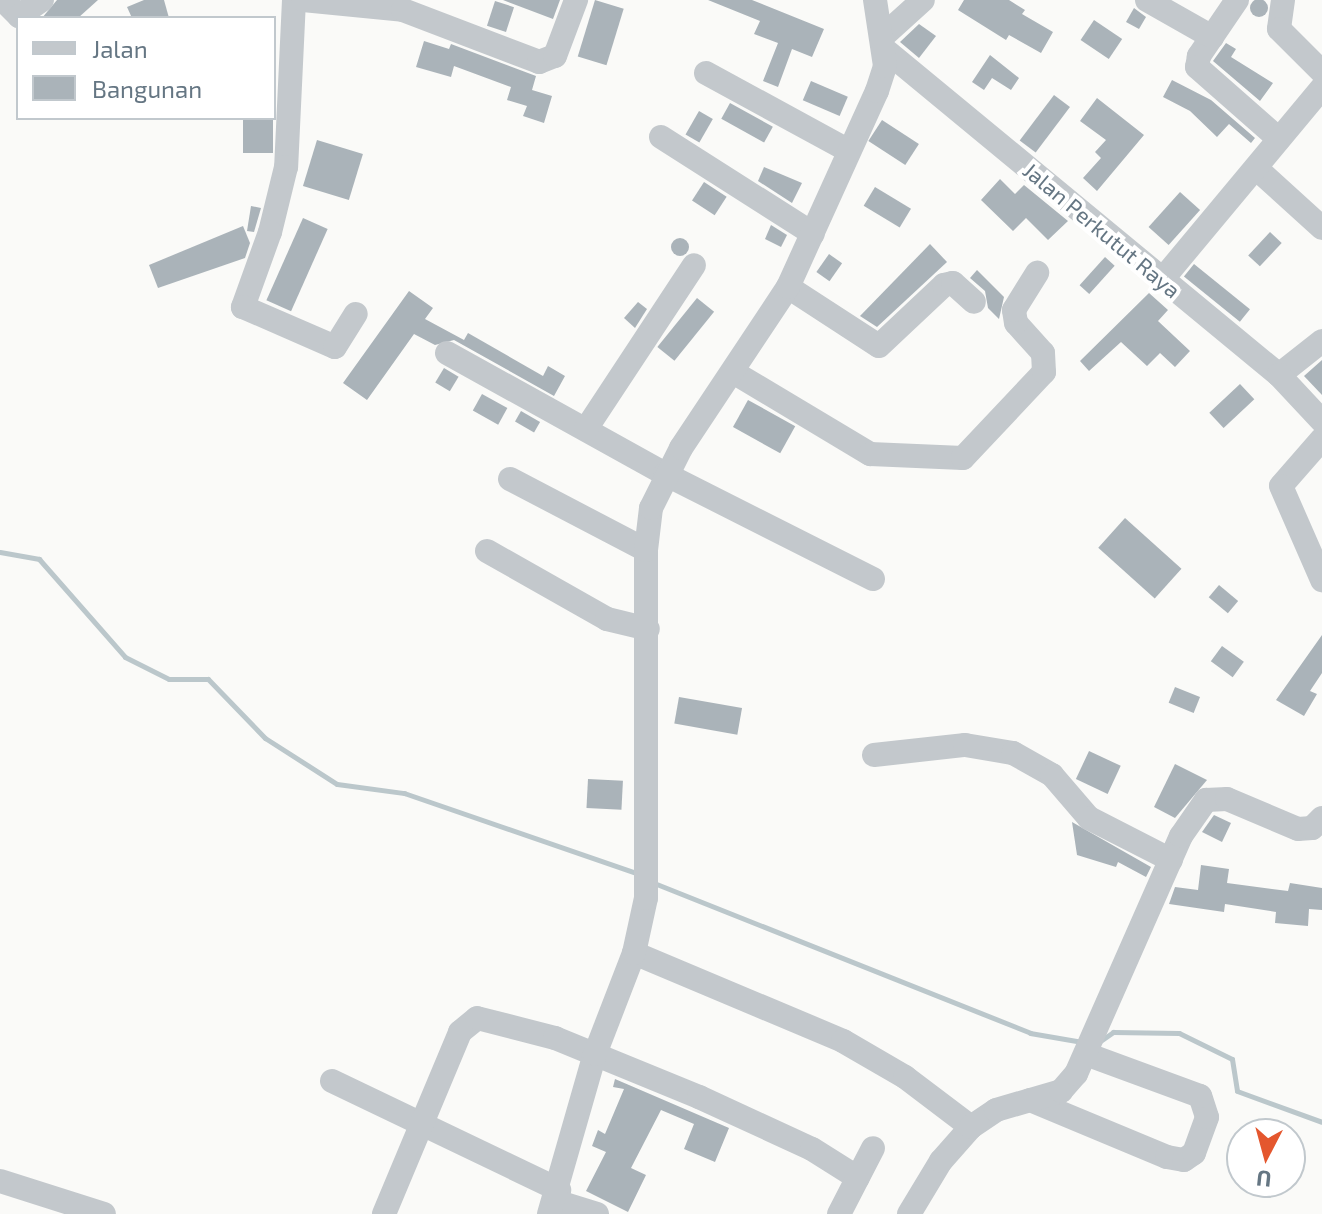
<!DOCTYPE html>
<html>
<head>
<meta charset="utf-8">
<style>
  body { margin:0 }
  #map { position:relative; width:1322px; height:1214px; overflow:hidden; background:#fafaf8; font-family:"Exo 2",sans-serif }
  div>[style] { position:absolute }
  .stream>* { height:5px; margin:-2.5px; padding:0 2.5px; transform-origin:2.5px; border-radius:2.5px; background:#bbc7cb }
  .building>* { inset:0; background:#aab3b9; transform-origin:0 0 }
  .round { border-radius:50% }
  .minor>* { height:24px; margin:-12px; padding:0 12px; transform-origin:12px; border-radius:12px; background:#c3c8cc }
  span { translate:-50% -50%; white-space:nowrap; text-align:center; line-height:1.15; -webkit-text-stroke:8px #fff; paint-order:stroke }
  .street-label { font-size:22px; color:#657683 }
  .legend { position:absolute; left:16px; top:16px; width:260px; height:104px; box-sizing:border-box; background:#fff; border:2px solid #c1c8cd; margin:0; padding:10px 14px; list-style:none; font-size:24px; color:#657683 }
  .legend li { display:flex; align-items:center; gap:16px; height:40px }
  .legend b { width:40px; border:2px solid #c1c8cd }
  .north { position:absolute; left:1226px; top:1118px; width:80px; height:80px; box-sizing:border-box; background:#fff; border:2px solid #c1c8cd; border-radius:50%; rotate:186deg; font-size:22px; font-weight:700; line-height:32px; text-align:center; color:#657683 }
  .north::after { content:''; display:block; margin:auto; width:28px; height:36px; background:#e4572e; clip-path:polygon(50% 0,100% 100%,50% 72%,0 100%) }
</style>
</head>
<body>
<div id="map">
  <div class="stream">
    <i style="left:0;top:552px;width:40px;rotate:10deg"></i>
    <i style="left:39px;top:559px;width:130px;rotate:48.7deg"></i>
    <i style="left:125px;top:657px;width:49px;rotate:26.6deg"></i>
    <i style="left:169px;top:679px;width:39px"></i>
    <i style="left:208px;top:679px;width:82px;rotate:46deg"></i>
    <i style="left:265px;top:738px;width:85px;rotate:32.6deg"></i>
    <i style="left:337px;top:784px;width:68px;rotate:7.7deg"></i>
    <i style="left:404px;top:793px;width:249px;rotate:19deg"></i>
    <i style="left:654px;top:883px;width:405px;rotate:21.7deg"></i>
    <i style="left:1030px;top:1033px;width:53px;rotate:9.8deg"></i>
    <i style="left:1096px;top:1044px;width:21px;rotate:-35deg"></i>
    <i style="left:1113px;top:1032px;width:66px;rotate:0.9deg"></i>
    <i style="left:1179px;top:1033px;width:59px;rotate:26.1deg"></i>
    <i style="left:1232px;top:1059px;width:32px;rotate:81deg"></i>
    <i style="left:1237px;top:1091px;width:90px;rotate:20deg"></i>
  </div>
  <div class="building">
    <i class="round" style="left:1250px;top:-1px;width:18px;height:18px"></i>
    <i style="clip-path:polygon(57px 0,98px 0,78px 18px,42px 18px)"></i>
    <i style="clip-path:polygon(144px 0,164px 0,169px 18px,132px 18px,127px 7px)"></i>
    <i style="clip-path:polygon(503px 0,560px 0,553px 19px)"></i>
    <i style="left:595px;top:0;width:30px;height:59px;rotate:17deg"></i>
    <i style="clip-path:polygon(708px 0,752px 0,824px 29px,812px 57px,792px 49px,778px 87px,763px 81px,778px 43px,754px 34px,760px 21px)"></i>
    <i style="clip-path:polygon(964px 0,1009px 0,1025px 10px,1022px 14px,1053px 32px,1041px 53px,1009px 35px,1006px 40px,958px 10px)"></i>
    <i style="left:495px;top:1px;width:20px;height:26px;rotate:18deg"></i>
    <i style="clip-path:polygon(1134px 8px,1146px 17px,1139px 29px,1126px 22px)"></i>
    <i style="left:1094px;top:20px;width:34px;height:24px;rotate:34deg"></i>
    <i style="clip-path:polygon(919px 24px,936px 36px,919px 58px,900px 42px)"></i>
    <i style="clip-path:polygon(424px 41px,449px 49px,451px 44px,536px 76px,532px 90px,552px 96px,544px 123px,523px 116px,527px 106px,507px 100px,511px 87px,454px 66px,451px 77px,416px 67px)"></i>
    <i style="clip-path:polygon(1226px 43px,1236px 49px,1231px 57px,1273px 83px,1260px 101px,1213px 61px)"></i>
    <i style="clip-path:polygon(990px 55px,1019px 78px,1011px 90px,992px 78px,984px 90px,972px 82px)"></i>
    <i style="clip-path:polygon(1172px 80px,1211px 100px,1255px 138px,1251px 143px,1229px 124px,1217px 137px,1190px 111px,1163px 97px)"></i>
    <i style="left:811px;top:81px;width:40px;height:21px;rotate:23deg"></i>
    <i style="left:1054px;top:95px;width:20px;height:57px;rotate:37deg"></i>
    <i style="clip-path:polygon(1097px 98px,1144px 135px,1097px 191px,1083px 178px,1101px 158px,1095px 152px,1106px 140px,1080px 121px)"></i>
    <i style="left:730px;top:103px;width:49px;height:18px;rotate:29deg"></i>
    <i style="left:699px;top:111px;width:16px;height:27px;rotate:30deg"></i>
    <i style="left:243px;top:118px;width:30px;height:35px"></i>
    <i style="left:882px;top:120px;width:44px;height:25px;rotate:33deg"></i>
    <i style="left:317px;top:140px;width:48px;height:48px;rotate:17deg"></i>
    <i style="clip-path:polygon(764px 167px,802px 183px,792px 203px,758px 181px)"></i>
    <i style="clip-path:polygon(1000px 179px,1015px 194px,1024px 185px,1068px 221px,1048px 240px,1026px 218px,1013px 231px,981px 200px)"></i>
    <i style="left:704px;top:182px;width:27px;height:22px;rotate:33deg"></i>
    <i style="left:875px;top:187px;width:42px;height:22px;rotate:31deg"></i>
    <i style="left:1180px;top:192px;width:27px;height:47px;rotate:42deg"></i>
    <i style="clip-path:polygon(251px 206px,261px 208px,254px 232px,247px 231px)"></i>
    <i style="left:303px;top:218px;width:27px;height:90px;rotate:24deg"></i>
    <i style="clip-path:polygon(771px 225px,787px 235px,781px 247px,765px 239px)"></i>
    <i style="clip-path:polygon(243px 226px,250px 243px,245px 258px,158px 288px,149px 265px)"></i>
    <i style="left:1270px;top:232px;width:16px;height:32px;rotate:43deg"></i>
    <i class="round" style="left:671px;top:238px;width:18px;height:18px"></i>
    <i style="clip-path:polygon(930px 244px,947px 262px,877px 327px,860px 316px)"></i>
    <i style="left:829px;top:254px;width:16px;height:22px;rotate:35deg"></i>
    <i style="left:1105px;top:257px;width:13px;height:38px;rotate:42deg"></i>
    <i style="left:1194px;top:264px;width:72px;height:16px;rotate:39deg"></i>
    <i style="clip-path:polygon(977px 270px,1004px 297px,999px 319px,988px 308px,985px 291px,970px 278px)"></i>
    <i style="clip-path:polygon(409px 291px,433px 308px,425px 319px,464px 340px,468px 333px,543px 376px,548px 366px,565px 376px,554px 396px,454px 340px,435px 345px,414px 334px,367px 400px,343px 383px)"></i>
    <i style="clip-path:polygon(1149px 293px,1168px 310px,1158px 321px,1190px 351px,1175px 367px,1160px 353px,1147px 366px,1121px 342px,1089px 371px,1080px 361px)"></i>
    <i style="left:697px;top:298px;width:22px;height:63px;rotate:39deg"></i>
    <i style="clip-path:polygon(638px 302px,647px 309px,635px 328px,624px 318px)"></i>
    <i style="clip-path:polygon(1322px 360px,1322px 395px,1304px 376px)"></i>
    <i style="left:444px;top:368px;width:17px;height:17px;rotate:31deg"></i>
    <i style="left:1240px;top:384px;width:21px;height:42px;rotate:47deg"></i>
    <i style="left:482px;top:394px;width:29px;height:19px;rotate:29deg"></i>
    <i style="left:748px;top:400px;width:54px;height:31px;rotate:29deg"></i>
    <i style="left:521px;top:411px;width:22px;height:12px;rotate:30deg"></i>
    <i style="left:1125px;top:518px;width:76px;height:40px;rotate:42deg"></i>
    <i style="left:1219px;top:585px;width:25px;height:16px;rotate:40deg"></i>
    <i style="clip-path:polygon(1322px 635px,1322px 673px,1310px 691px,1317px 694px,1304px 716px,1276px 700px)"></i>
    <i style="left:1222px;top:646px;width:27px;height:19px;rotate:36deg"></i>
    <i style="left:1175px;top:687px;width:27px;height:17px;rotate:22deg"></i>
    <i style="left:679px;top:697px;width:64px;height:27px;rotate:10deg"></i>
    <i style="left:1089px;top:751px;width:35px;height:31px;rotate:25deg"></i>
    <i style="clip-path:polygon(1175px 764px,1207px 780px,1175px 818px,1154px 807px)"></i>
    <i style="left:588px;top:779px;width:35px;height:29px;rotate:3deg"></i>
    <i style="clip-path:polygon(1214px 815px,1231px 823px,1222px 842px,1202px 832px)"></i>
    <i style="clip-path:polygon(1072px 822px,1151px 867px,1146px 877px,1118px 862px,1116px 867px,1077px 855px)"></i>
    <i style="clip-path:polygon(1201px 865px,1229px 869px,1227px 883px,1288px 891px,1290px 883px,1322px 888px,1322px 910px,1309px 909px,1308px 926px,1275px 923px,1276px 912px,1225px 904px,1224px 912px,1169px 904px,1175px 887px,1198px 890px)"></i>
    <i style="clip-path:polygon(615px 1079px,729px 1128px,715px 1162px,684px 1149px,694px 1124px,661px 1110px,631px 1168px,646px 1175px,628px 1212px,586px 1191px,606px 1152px,592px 1146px,598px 1130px,605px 1134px,624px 1089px,613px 1087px)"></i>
  </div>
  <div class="minor">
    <i style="left:3px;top:0;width:23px;rotate:45deg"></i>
    <i style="left:19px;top:16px;width:28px;rotate:-35deg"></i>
    <i style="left:294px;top:0;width:167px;rotate:92.7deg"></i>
    <i style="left:286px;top:167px;width:67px;rotate:103.8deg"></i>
    <i style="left:270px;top:232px;width:80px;rotate:109.8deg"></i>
    <i style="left:243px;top:307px;width:100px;rotate:23.5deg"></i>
    <i style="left:335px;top:347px;width:39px;rotate:-58deg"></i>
    <i style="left:303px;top:0;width:100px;rotate:5.7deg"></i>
    <i style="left:403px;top:10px;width:146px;rotate:20.9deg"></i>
    <i style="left:539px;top:62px;width:17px;rotate:-21deg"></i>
    <i style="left:555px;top:56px;width:60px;rotate:-69.4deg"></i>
    <i style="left:1147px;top:0;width:75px;rotate:29.6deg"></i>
    <i style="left:1237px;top:0;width:68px;rotate:124.2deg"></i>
    <i style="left:1199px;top:56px;width:11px;rotate:100deg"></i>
    <i style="left:1197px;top:67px;width:109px;rotate:41.3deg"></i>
    <i style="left:1283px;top:0;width:29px;rotate:98deg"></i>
    <i style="left:1279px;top:29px;width:61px;rotate:45deg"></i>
    <i style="left:882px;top:37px;width:55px;rotate:-42.1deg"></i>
    <i style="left:884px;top:49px;width:512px;rotate:39.53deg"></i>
    <i style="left:1279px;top:375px;width:55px;rotate:-38.3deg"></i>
    <i style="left:706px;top:73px;width:161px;rotate:28.6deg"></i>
    <i style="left:661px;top:137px;width:180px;rotate:32.5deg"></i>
    <i style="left:1257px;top:169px;width:88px;rotate:42.2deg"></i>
    <i style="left:1161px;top:281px;width:251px;rotate:-50.2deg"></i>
    <i style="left:788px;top:287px;width:108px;rotate:33deg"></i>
    <i style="left:879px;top:346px;width:89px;rotate:-43.2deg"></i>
    <i style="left:944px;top:285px;width:9px;rotate:-13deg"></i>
    <i style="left:953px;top:283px;width:28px;rotate:42deg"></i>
    <i style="left:447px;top:353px;width:249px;rotate:29deg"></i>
    <i style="left:665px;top:474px;width:233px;rotate:26.8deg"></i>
    <i style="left:733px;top:372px;width:160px;rotate:30.9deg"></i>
    <i style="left:870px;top:454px;width:93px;rotate:2.5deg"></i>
    <i style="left:963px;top:458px;width:118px;rotate:-46.7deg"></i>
    <i style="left:1044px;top:372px;width:19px;rotate:-93deg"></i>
    <i style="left:1043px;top:353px;width:40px;rotate:-132deg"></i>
    <i style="left:1016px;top:323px;width:13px;rotate:-99deg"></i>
    <i style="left:1014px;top:310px;width:44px;rotate:-58.1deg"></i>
    <i style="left:1279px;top:375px;width:63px;rotate:46.9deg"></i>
    <i style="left:586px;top:429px;width:196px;rotate:-56.6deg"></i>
    <i style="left:1322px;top:439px;width:62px;rotate:131.1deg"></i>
    <i style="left:1281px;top:486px;width:103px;rotate:66.4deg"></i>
    <i style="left:510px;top:479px;width:153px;rotate:27.6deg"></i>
    <i style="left:487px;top:551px;width:138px;rotate:29.5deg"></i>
    <i style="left:607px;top:619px;width:42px;rotate:13.7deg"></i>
    <i style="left:874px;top:755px;width:92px;rotate:-6.3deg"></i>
    <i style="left:965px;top:745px;width:49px;rotate:9.5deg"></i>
    <i style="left:1013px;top:753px;width:45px;rotate:29.4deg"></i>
    <i style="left:1052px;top:775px;width:57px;rotate:49.3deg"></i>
    <i style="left:1089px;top:818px;width:92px;rotate:27.1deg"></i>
    <i style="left:634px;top:953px;width:227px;rotate:22.8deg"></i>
    <i style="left:843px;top:1041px;width:72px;rotate:30.1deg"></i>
    <i style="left:905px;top:1077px;width:83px;rotate:37.1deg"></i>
    <i style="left:332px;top:1081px;width:252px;rotate:25.6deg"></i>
    <i style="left:1030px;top:1100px;width:148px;rotate:22.6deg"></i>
    <i style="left:1167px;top:1157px;width:17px;rotate:10deg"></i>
    <i style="left:1184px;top:1160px;width:12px;rotate:-35deg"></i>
    <i style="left:1194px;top:1153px;width:38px;rotate:-70deg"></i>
    <i style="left:1207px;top:1117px;width:22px;rotate:-108deg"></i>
    <i style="left:1200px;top:1096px;width:121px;rotate:-159.8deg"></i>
    <i style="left:0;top:1181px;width:109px;rotate:17.6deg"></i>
    <i style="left:555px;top:1201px;width:44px;rotate:17.2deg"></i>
    <i style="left:384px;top:1214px;width:197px;rotate:-67.3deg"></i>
    <i style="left:460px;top:1032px;width:22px;rotate:-39deg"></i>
    <i style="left:477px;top:1018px;width:81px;rotate:14.4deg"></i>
    <i style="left:555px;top:1038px;width:156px;rotate:22.3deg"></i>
    <i style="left:699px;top:1097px;width:124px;rotate:24.7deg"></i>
    <i style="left:812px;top:1149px;width:54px;rotate:32.2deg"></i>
    <i style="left:549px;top:1214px;width:166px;rotate:-74deg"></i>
    <i style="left:595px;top:1054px;width:108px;rotate:-68.9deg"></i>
    <i style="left:634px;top:953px;width:56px;rotate:-77.7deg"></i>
    <i style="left:646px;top:898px;width:348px;rotate:-90deg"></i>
    <i style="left:646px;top:550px;width:42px;rotate:-83.2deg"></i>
    <i style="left:651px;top:508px;width:67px;rotate:-63.4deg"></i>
    <i style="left:681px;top:448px;width:193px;rotate:-56.4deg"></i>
    <i style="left:788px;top:287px;width:215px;rotate:-65.6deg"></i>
    <i style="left:877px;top:91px;width:26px;rotate:-72deg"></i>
    <i style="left:885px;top:66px;width:67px;rotate:-98.6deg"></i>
    <i style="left:839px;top:1214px;width:74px;rotate:-62.7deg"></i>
    <i style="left:909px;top:1214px;width:62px;rotate:-58.9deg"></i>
    <i style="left:941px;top:1161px;width:45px;rotate:-48.6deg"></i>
    <i style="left:971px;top:1127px;width:30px;rotate:-34deg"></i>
    <i style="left:996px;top:1110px;width:68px;rotate:-16.3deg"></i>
    <i style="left:1061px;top:1091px;width:23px;rotate:-49deg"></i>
    <i style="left:1076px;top:1074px;width:260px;rotate:-66.2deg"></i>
    <i style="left:1181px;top:836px;width:44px;rotate:-55.2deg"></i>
    <i style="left:1206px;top:800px;width:21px;rotate:-3deg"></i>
    <i style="left:1227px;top:799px;width:77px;rotate:22.9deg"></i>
    <i style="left:1298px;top:829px;width:14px;rotate:-4deg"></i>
    <i style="left:1312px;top:828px;width:14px;rotate:-45deg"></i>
  </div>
  <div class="street-label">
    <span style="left:1102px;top:230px;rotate:40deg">Jalan Perkutut Raya</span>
  </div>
  <ul class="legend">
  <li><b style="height:10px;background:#c3c8cc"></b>Jalan</li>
  <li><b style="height:22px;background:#aab3b9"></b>Bangunan</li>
  </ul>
  <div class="north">U</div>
</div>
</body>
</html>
